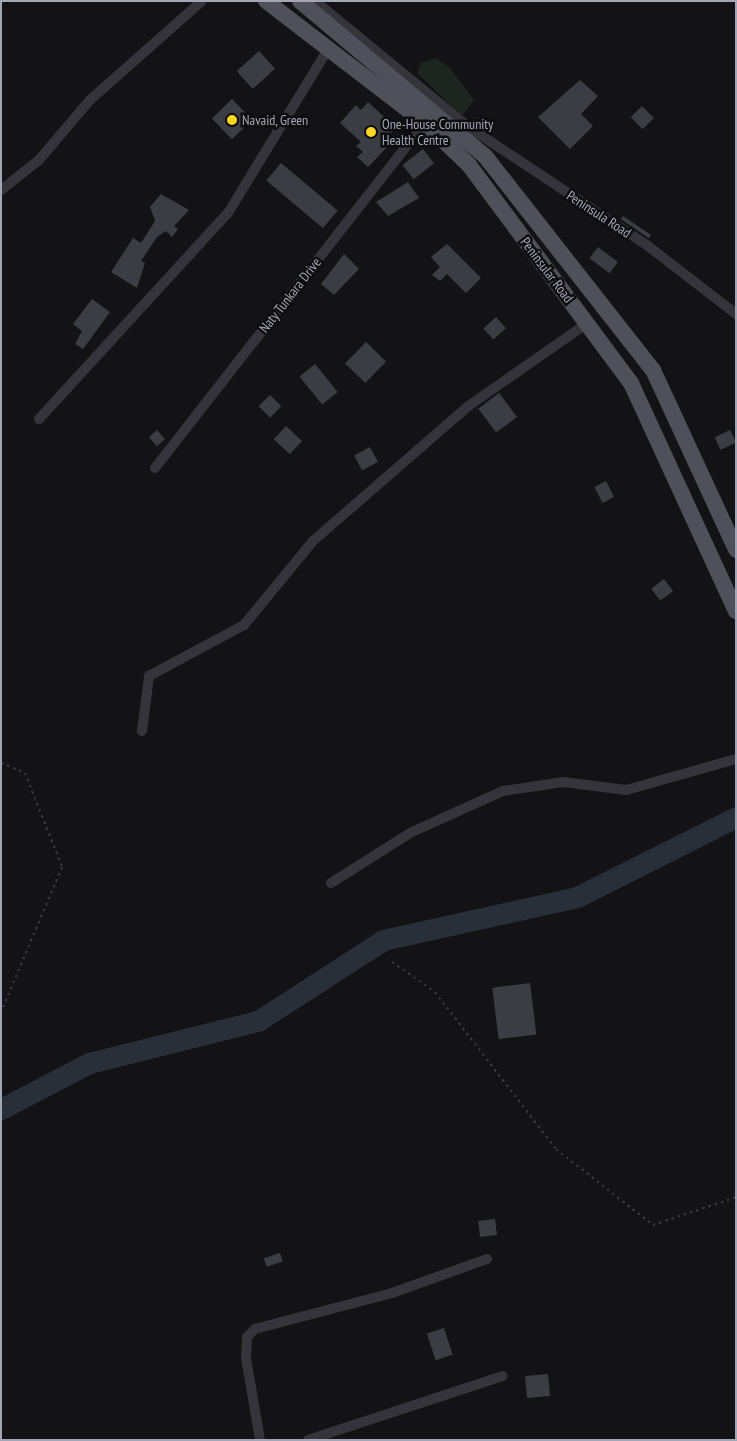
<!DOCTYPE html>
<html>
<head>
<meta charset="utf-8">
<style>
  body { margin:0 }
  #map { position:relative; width:737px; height:1441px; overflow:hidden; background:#131315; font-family:"PT Sans Narrow",sans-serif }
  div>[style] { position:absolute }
  .green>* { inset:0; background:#1d251f }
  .river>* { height:21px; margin:-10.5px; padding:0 10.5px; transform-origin:10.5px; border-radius:10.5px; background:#282f39 }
  .building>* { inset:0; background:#3c3d42; transform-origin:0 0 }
  .path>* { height:2px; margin-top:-1px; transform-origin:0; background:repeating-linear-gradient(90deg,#393a41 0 2.5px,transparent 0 6.5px) }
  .minor>* { height:10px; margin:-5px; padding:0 5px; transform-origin:5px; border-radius:5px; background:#34343a }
  .primary>* { height:16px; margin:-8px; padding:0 8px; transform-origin:8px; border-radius:8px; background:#4f5059 }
  .dots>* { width:14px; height:14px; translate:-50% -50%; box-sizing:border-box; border:2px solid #0e0e10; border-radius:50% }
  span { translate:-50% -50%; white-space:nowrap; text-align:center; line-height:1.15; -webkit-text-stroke:5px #0e0e10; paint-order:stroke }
  .poi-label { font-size:14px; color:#a3a6b6 }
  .left { translate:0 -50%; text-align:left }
  .street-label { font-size:14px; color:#a3a6b6 }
  .frame { position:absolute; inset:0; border:2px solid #a3a6b6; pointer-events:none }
</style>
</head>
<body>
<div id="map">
  <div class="green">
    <i style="clip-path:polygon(436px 58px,449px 67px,474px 100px,462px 116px,417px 73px,421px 63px)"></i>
  </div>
  <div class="river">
    <i style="left:1px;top:1109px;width:99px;rotate:-27.6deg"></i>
    <i style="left:89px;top:1063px;width:174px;rotate:-14deg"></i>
    <i style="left:258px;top:1021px;width:149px;rotate:-32.9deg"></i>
    <i style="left:383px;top:940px;width:199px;rotate:-12.5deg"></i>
    <i style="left:577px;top:897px;width:178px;rotate:-26.7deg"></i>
  </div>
  <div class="building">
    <i style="left:259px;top:51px;width:24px;height:30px;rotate:48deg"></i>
    <i style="clip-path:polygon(580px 80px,598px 96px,581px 114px,593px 126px,570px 149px,538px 117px)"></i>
    <i style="left:232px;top:99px;width:29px;height:28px;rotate:46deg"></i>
    <i style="clip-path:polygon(368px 102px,396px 128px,389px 136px,393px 141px,368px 167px,357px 157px,363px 152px,356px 146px,361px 142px,340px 123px,356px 105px,361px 110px)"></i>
    <i style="left:642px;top:106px;width:17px;height:16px;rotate:45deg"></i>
    <i style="left:423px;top:149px;width:18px;height:26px;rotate:52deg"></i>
    <i style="left:281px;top:163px;width:74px;height:23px;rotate:40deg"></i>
    <i style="clip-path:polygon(408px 182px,419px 198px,388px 216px,376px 202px)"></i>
    <i style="clip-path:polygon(161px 194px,189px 210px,174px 226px,178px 229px,172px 237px,166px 231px,157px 237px,141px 261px,145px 263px,137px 288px,111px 272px,133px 238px,141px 243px,155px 221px,150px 207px)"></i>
    <i style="left:623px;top:216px;width:34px;height:4px;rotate:34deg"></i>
    <i style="clip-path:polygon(447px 244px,481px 278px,466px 293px,447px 274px,440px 281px,432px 275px,440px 267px,431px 257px)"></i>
    <i style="left:598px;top:247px;width:25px;height:14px;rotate:37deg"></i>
    <i style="clip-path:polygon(344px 254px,359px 269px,334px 295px,321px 284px)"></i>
    <i style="clip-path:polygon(92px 299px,110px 312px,83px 349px,75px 344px,82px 331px,73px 324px)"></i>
    <i style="left:496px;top:317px;width:15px;height:17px;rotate:48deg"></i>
    <i style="left:366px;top:342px;width:28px;height:30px;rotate:44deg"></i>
    <i style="left:315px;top:364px;width:36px;height:20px;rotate:51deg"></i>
    <i style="left:499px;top:393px;width:30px;height:26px;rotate:53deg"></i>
    <i style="left:270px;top:395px;width:16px;height:16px;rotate:45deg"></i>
    <i style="left:286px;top:426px;width:22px;height:18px;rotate:43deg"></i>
    <i style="left:157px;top:430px;width:12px;height:11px;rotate:48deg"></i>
    <i style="left:730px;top:430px;width:14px;height:17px;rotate:65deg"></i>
    <i style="left:370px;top:447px;width:17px;height:18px;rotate:62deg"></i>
    <i style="left:606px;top:481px;width:18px;height:13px;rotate:63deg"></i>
    <i style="left:664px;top:579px;width:15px;height:16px;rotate:53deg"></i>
    <i style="left:530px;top:983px;width:52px;height:38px;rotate:83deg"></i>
    <i style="left:495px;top:1219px;width:16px;height:17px;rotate:83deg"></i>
    <i style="left:280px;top:1253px;width:9px;height:17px;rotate:72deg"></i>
    <i style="left:444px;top:1328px;width:28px;height:18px;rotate:72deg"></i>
    <i style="left:548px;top:1374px;width:22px;height:23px;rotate:85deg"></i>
  </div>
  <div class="path">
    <i style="left:1px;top:763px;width:26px;rotate:23deg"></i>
    <i style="left:25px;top:773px;width:101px;rotate:68.5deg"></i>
    <i style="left:62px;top:867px;width:157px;rotate:112.8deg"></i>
    <i style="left:392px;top:962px;width:52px;rotate:34.9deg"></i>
    <i style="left:435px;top:992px;width:198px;rotate:52.4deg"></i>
    <i style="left:556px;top:1149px;width:123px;rotate:38.1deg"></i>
    <i style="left:653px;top:1225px;width:88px;rotate:-18.6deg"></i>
  </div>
  <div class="minor">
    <i style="left:315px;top:1px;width:202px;rotate:39.4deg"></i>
    <i style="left:456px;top:127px;width:17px;rotate:10deg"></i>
    <i style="left:473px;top:130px;width:210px;rotate:33.5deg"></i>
    <i style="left:648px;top:246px;width:111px;rotate:37.7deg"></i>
    <i style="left:1px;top:190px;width:48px;rotate:-38.3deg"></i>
    <i style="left:39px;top:160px;width:79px;rotate:-49.6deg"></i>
    <i style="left:90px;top:100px;width:149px;rotate:-41.5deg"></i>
    <i style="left:39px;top:419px;width:280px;rotate:-47.5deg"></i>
    <i style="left:228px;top:213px;width:190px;rotate:-58.6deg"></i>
    <i style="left:155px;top:468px;width:438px;rotate:-52deg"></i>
    <i style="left:142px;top:731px;width:55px;rotate:-82.7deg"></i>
    <i style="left:149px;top:676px;width:108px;rotate:-28.2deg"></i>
    <i style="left:244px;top:625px;width:109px;rotate:-50.6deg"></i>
    <i style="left:313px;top:541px;width:204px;rotate:-41deg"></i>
    <i style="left:467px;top:407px;width:145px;rotate:-34.9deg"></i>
    <i style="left:331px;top:883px;width:96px;rotate:-32.2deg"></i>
    <i style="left:412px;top:832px;width:100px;rotate:-24.3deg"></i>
    <i style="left:503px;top:791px;width:61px;rotate:-8.5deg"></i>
    <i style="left:563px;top:782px;width:64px;rotate:7.2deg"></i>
    <i style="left:626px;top:790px;width:114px;rotate:-15.7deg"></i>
    <i style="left:260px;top:1440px;width:83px;rotate:-99.7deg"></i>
    <i style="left:246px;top:1358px;width:21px;rotate:-87deg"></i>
    <i style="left:247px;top:1337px;width:11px;rotate:-45deg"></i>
    <i style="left:255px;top:1329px;width:142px;rotate:-14.7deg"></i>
    <i style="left:392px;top:1293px;width:101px;rotate:-19.7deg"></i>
    <i style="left:308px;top:1440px;width:205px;rotate:-18.2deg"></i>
  </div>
  <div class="primary">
    <i style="left:266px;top:1px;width:200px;rotate:37.5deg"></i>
    <i style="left:425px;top:123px;width:61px;rotate:43.7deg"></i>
    <i style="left:469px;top:165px;width:272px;rotate:53.4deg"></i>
    <i style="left:631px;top:383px;width:251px;rotate:65.3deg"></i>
    <i style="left:300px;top:1px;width:241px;rotate:40deg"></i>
    <i style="left:485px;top:156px;width:272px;rotate:51.9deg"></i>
    <i style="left:653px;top:370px;width:198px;rotate:65.2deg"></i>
  </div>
  <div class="dots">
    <i style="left:232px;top:120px;background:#fcd723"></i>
    <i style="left:371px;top:132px;background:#fcd723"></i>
  </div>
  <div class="poi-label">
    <span class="left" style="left:242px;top:120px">Navaid, Green</span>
    <span class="left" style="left:382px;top:132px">One-House Community<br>Health Centre</span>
  </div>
  <div class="street-label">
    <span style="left:599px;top:214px;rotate:33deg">Peninsula Road</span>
    <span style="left:547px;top:270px;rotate:53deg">Peninsular Road</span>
    <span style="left:290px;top:295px;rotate:-52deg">Naty Tunkara Drive</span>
  </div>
  <div class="frame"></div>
</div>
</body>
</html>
